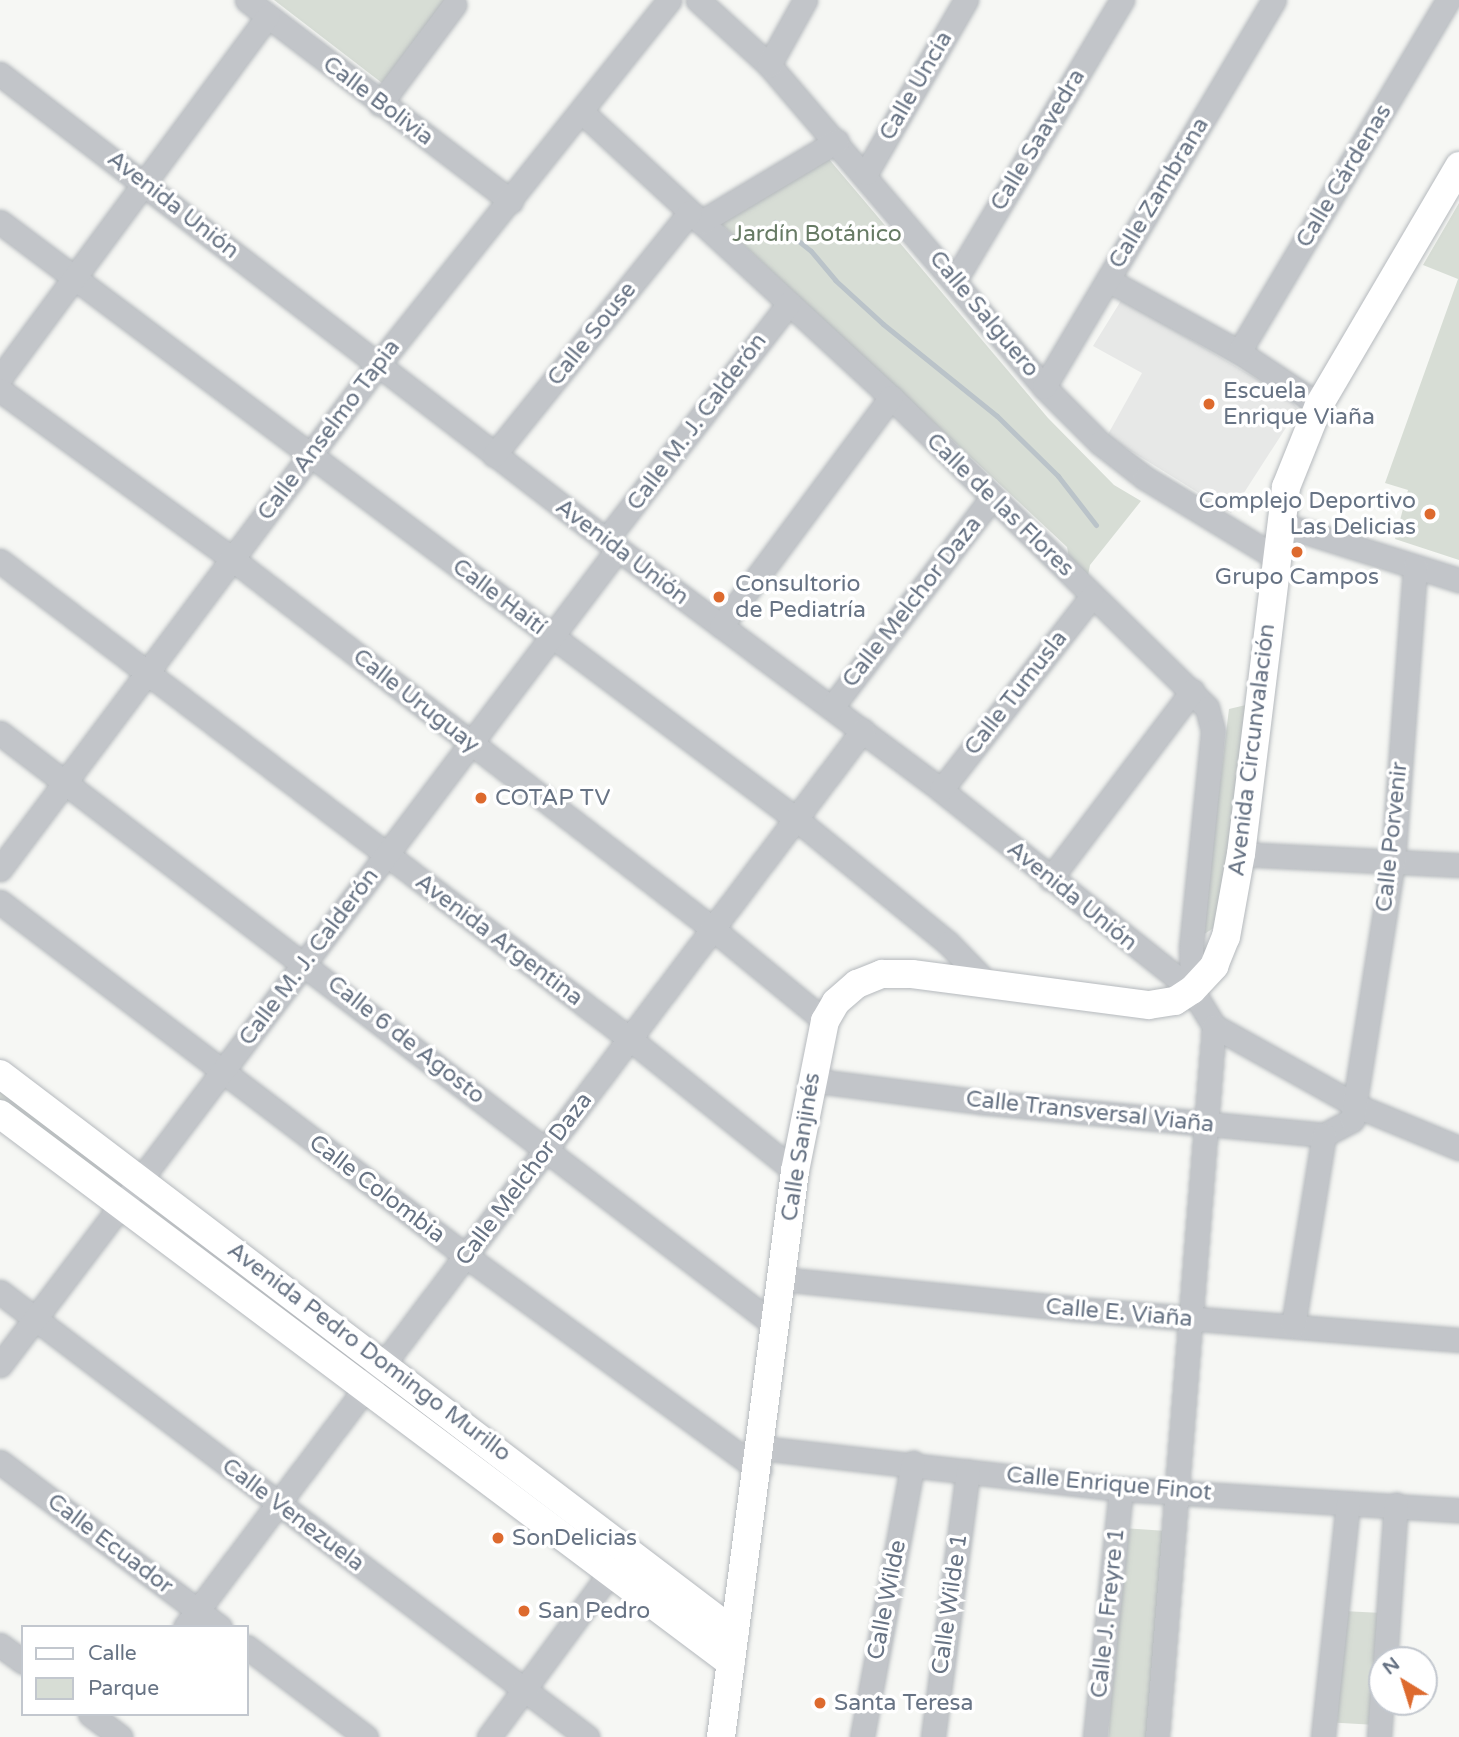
<!DOCTYPE html>
<html>
<head>
<meta charset="utf-8">
<style>
  body { margin:0 }
  #map { position:relative; width:1459px; height:1737px; overflow:hidden; background:#f6f7f4; font-family:"Varela Round",sans-serif }
  div>[style] { position:absolute }
  .built>* { inset:0; background:#e7e8e7 }
  .green>* { inset:0; background:#d7ddd5; transform-origin:0 0 }
  .stream>* { height:5px; margin:-2.5px; padding:0 2.5px; transform-origin:2.5px; border-radius:2.5px; background:#bac3c9 }
  .roads { filter:drop-shadow(0 0 2px #b5b9bd) drop-shadow(0 0 2px #b5b9bd) }
  .minor>* { height:23px; margin:-11.5px; padding:0 11.5px; transform-origin:11.5px; border-radius:11.5px; background:#c2c5c9 }
  .major>* { height:28px; margin:-14px; padding:0 14px; transform-origin:14px; border-radius:14px; background:#fff }
  .dots>* { width:19px; height:19px; translate:-50% -50%; box-sizing:border-box; border:4px solid #fff; border-radius:50% }
  span { translate:-50% -50%; white-space:nowrap; text-align:center; line-height:1.15; -webkit-text-stroke:7px #fff; paint-order:stroke }
  .street-label { font-size:23px; color:#677384 }
  .park-label { font-size:23px; color:#677b65 }
  .poi-label { font-size:23px; color:#677384 }
  .left { translate:0 -50%; text-align:left }
  .right { translate:-100% -50%; text-align:right }
  .legend { position:absolute; left:21px; top:1625px; width:228px; height:91px; box-sizing:border-box; background:#fff; border:2px solid #c2c7ce; margin:0; padding:9px 12px; list-style:none; font-size:21px; color:#677384 }
  .legend li { display:flex; align-items:center; gap:14px; height:35px }
  .legend b { width:35px; border:2px solid #c2c7ce }
  .north { position:absolute; left:1368px; top:1646px; width:70px; height:70px; box-sizing:border-box; background:#fff; border:2px solid #c2c7ce; border-radius:50%; rotate:322deg; font-size:19px; font-weight:700; line-height:28px; text-align:center; color:#677384 }
  .north::after { content:''; display:block; margin:auto; width:24px; height:32px; background:#dd6a2e; clip-path:polygon(50% 0,100% 100%,50% 72%,0 100%) }
</style>
</head>
<body>
<div id="map">
  <div class="built">
    <i style="clip-path:polygon(1122px 299px,1289px 398px,1298px 409px,1231px 513px,1107px 436px,1142px 373px,1093px 346px)"></i>
  </div>
  <div class="green">
    <i style="clip-path:polygon(274px 0,445px 0,382px 83px)"></i>
    <i style="clip-path:polygon(828px 158px,1048px 418px,1114px 485px,1141px 501px,1090px 565px,1087px 580px,1070px 563px,1067px 547px,719px 222px)"></i>
    <i style="clip-path:polygon(1459px 203px,1459px 560px,1395px 539px,1408px 490px,1385px 483px,1458px 279px,1423px 265px)"></i>
    <i style="clip-path:polygon(1250px 704px,1217px 926px,1201px 936px,1229px 709px)"></i>
    <i style="left:0;top:1086px;width:155px;height:18px;rotate:37deg"></i>
    <i style="left:1123px;top:1528px;width:40px;height:210px;rotate:4deg"></i>
    <i style="left:1343px;top:1611px;width:39px;height:112px;rotate:3deg"></i>
  </div>
  <div class="stream">
    <i style="left:775px;top:222px;width:46px;rotate:38.9deg"></i>
    <i style="left:811px;top:251px;width:38px;rotate:50deg"></i>
    <i style="left:835px;top:280px;width:65px;rotate:42.5deg"></i>
    <i style="left:883px;top:324px;width:146px;rotate:38.9deg"></i>
    <i style="left:997px;top:416px;width:86px;rotate:44.5deg"></i>
    <i style="left:1058px;top:476px;width:62px;rotate:52.2deg"></i>
  </div>
  <div class="roads">
    <div class="minor">
      <i style="left:247px;top:0;width:332px;rotate:37.3deg"></i>
      <i style="left:698px;top:0;width:96px;rotate:42.5deg"></i>
      <i style="left:769px;top:65px;width:423px;rotate:49.5deg"></i>
      <i style="left:1044px;top:387px;width:79px;rotate:45deg"></i>
      <i style="left:1100px;top:443px;width:57px;rotate:37.9deg"></i>
      <i style="left:1145px;top:478px;width:152px;rotate:31.3deg"></i>
      <i style="left:769px;top:65px;width:74px;rotate:-61deg"></i>
      <i style="left:0;top:74px;width:779px;rotate:37.55deg"></i>
      <i style="left:618px;top:549px;width:403px;rotate:36.7deg"></i>
      <i style="left:941px;top:790px;width:321px;rotate:38.5deg"></i>
      <i style="left:1192px;top:990px;width:42px;rotate:58.6deg"></i>
      <i style="left:1214px;top:1026px;width:164px;rotate:29.2deg"></i>
      <i style="left:1357px;top:1106px;width:110px;rotate:22.4deg"></i>
      <i style="left:380px;top:104px;width:124px;rotate:-53.2deg"></i>
      <i style="left:583px;top:113px;width:419px;rotate:42.7deg"></i>
      <i style="left:891px;top:397px;width:443px;rotate:44.5deg"></i>
      <i style="left:1207px;top:708px;width:24px;rotate:75deg"></i>
      <i style="left:1213px;top:731px;width:217px;rotate:95.8deg"></i>
      <i style="left:1191px;top:947px;width:43px;rotate:88.7deg"></i>
      <i style="left:866px;top:173px;width:200px;rotate:-60deg"></i>
      <i style="left:0;top:222px;width:995px;rotate:36.87deg"></i>
      <i style="left:796px;top:819px;width:196px;rotate:39.2deg"></i>
      <i style="left:948px;top:943px;width:57px;rotate:45.7deg"></i>
      <i style="left:701px;top:222px;width:158px;rotate:-30.8deg"></i>
      <i style="left:955px;top:280px;width:326px;rotate:-59.2deg"></i>
      <i style="left:1108px;top:280px;width:149px;rotate:28.8deg"></i>
      <i style="left:1239px;top:352px;width:96px;rotate:33.5deg"></i>
      <i style="left:1239px;top:352px;width:409px;rotate:-59.3deg"></i>
      <i style="left:0;top:378px;width:450px;rotate:-53.5deg"></i>
      <i style="left:1044px;top:387px;width:450px;rotate:-59.3deg"></i>
      <i style="left:0;top:390px;width:286px;rotate:36deg"></i>
      <i style="left:231px;top:558px;width:608px;rotate:37.59deg"></i>
      <i style="left:713px;top:929px;width:145px;rotate:39.4deg"></i>
      <i style="left:494px;top:455px;width:312px;rotate:-51.1deg"></i>
      <i style="left:1280px;top:524px;width:188px;rotate:17.4deg"></i>
      <i style="left:606px;top:540px;width:299px;rotate:-52.3deg"></i>
      <i style="left:0;top:561px;width:791px;rotate:37.19deg"></i>
      <i style="left:630px;top:1039px;width:211px;rotate:38.7deg"></i>
      <i style="left:721px;top:626px;width:285px;rotate:-53.4deg"></i>
      <i style="left:832px;top:707px;width:263px;rotate:-52.6deg"></i>
      <i style="left:0;top:733px;width:975px;rotate:37.38deg"></i>
      <i style="left:941px;top:790px;width:246px;rotate:-52.1deg"></i>
      <i style="left:1241px;top:854px;width:218px;rotate:2.9deg"></i>
      <i style="left:0;top:869px;width:629px;rotate:-53.15deg"></i>
      <i style="left:377px;top:366px;width:468px;rotate:-51.4deg"></i>
      <i style="left:1050px;top:879px;width:236px;rotate:-52.9deg"></i>
      <i style="left:0;top:902px;width:585px;rotate:37.22deg"></i>
      <i style="left:466px;top:1256px;width:363px;rotate:36.1deg"></i>
      <i style="left:810px;top:1080px;width:172px;rotate:7.3deg"></i>
      <i style="left:981px;top:1102px;width:345px;rotate:5.5deg"></i>
      <i style="left:1324px;top:1135px;width:32px;rotate:-28deg"></i>
      <i style="left:1352px;top:1120px;width:262px;rotate:-81deg"></i>
      <i style="left:1393px;top:861px;width:295px;rotate:-85.7deg"></i>
      <i style="left:781px;top:1279px;width:295px;rotate:5.8deg"></i>
      <i style="left:1074px;top:1309px;width:386px;rotate:4.6deg"></i>
      <i style="left:0;top:1292px;width:737px;rotate:37.17deg"></i>
      <i style="left:1293px;top:1326px;width:193px;rotate:-80.8deg"></i>
      <i style="left:0;top:1365px;width:1024px;rotate:-52.86deg"></i>
      <i style="left:760px;top:1448px;width:363px;rotate:6.5deg"></i>
      <i style="left:1121px;top:1489px;width:339px;rotate:3.6deg"></i>
      <i style="left:0;top:1462px;width:275px;rotate:36.9deg"></i>
      <i style="left:185px;top:1627px;width:1124px;rotate:-52.92deg"></i>
      <i style="left:0;top:1645px;width:29px;rotate:36deg"></i>
      <i style="left:247px;top:1647px;width:149px;rotate:37.1deg"></i>
      <i style="left:1385px;top:1660px;width:156px;rotate:-86deg"></i>
      <i style="left:90px;top:1714px;width:38px;rotate:37deg"></i>
      <i style="left:489px;top:1737px;width:221px;rotate:-53.6deg"></i>
      <i style="left:862px;top:1737px;width:279px;rotate:-79.5deg"></i>
      <i style="left:933px;top:1737px;width:268px;rotate:-82.5deg"></i>
      <i style="left:1095px;top:1737px;width:249px;rotate:-84deg"></i>
      <i style="left:1157px;top:1737px;width:713px;rotate:-85.42deg"></i>
      <i style="left:1323px;top:1737px;width:235px;rotate:-83.9deg"></i>
      <i style="left:1379px;top:1737px;width:43px;rotate:-86deg"></i>
    </div>
    <div class="major">
      <i style="left:0;top:1074px;width:923px;rotate:37.25deg"></i>
      <i style="left:0;top:1114px;width:914px;rotate:36.91deg"></i>
      <i style="left:721px;top:1737px;width:571px;rotate:-82.55deg"></i>
      <i style="left:795px;top:1171px;width:153px;rotate:-78.7deg"></i>
      <i style="left:825px;top:1021px;width:22px;rotate:-60deg"></i>
      <i style="left:836px;top:1002px;width:28px;rotate:-41deg"></i>
      <i style="left:857px;top:984px;width:27px;rotate:-22deg"></i>
      <i style="left:882px;top:974px;width:30px"></i>
      <i style="left:912px;top:974px;width:239px;rotate:7.5deg"></i>
      <i style="left:1149px;top:1005px;width:26px;rotate:-9deg"></i>
      <i style="left:1175px;top:1001px;width:20px;rotate:-33deg"></i>
      <i style="left:1192px;top:990px;width:33px;rotate:-47deg"></i>
      <i style="left:1214px;top:966px;width:31px;rotate:-68deg"></i>
      <i style="left:1226px;top:937px;width:84px;rotate:-79.8deg"></i>
      <i style="left:1241px;top:854px;width:370px;rotate:-83deg"></i>
      <i style="left:1286px;top:487px;width:88px;rotate:-68.1deg"></i>
      <i style="left:1319px;top:405px;width:277px;rotate:-59.6deg"></i>
    </div>
  </div>
  <div class="dots">
    <i style="left:1209px;top:404px;background:#dd6a2e"></i>
    <i style="left:1430px;top:514px;background:#dd6a2e"></i>
    <i style="left:1297px;top:552px;background:#dd6a2e"></i>
    <i style="left:719px;top:597px;background:#dd6a2e"></i>
    <i style="left:481px;top:798px;background:#dd6a2e"></i>
    <i style="left:498px;top:1538px;background:#dd6a2e"></i>
    <i style="left:524px;top:1611px;background:#dd6a2e"></i>
    <i style="left:820px;top:1703px;background:#dd6a2e"></i>
  </div>
  <div class="street-label">
    <span style="left:916px;top:86px;rotate:-60deg">Calle Uncía</span>
    <span style="left:378px;top:101px;rotate:37deg">Calle Bolivia</span>
    <span style="left:1038px;top:140px;rotate:-59deg">Calle Saavedra</span>
    <span style="left:1344px;top:176px;rotate:-59deg">Calle Cárdenas</span>
    <span style="left:1159px;top:193px;rotate:-59deg">Calle Zambrana</span>
    <span style="left:173px;top:205px;rotate:38deg">Avenida Unión</span>
    <span style="left:984px;top:314px;rotate:50deg">Calle Salguero</span>
    <span style="left:592px;top:334px;rotate:-51deg">Calle Souse</span>
    <span style="left:697px;top:422px;rotate:-53deg">Calle M. J. Calderón</span>
    <span style="left:329px;top:430px;rotate:-53deg">Calle Anselmo Tapia</span>
    <span style="left:1000px;top:505px;rotate:44deg">Calle de las Flores</span>
    <span style="left:622px;top:552px;rotate:37deg">Avenida Unión</span>
    <span style="left:499px;top:597px;rotate:37deg">Calle Haití</span>
    <span style="left:912px;top:602px;rotate:-52deg">Calle Melchor Daza</span>
    <span style="left:1016px;top:693px;rotate:-52deg">Calle Tumusla</span>
    <span style="left:416px;top:701px;rotate:38deg">Calle Uruguay</span>
    <span style="left:1252px;top:750px;rotate:-83deg">Avenida Circunvalación</span>
    <span style="left:1392px;top:837px;rotate:-84deg">Calle Porvenir</span>
    <span style="left:1072px;top:896px;rotate:39deg">Avenida Unión</span>
    <span style="left:499px;top:940px;rotate:37deg">Avenida Argentina</span>
    <span style="left:309px;top:957px;rotate:-53deg">Calle M. J. Calderón</span>
    <span style="left:406px;top:1040px;rotate:38deg">Calle 6 de Agosto</span>
    <span style="left:1090px;top:1112px;rotate:6deg">Calle Transversal Viaña</span>
    <span style="left:801px;top:1147px;rotate:-81deg">Calle Sanjinés</span>
    <span style="left:524px;top:1179px;rotate:-53deg">Calle Melchor Daza</span>
    <span style="left:377px;top:1189px;rotate:37deg">Calle Colombia</span>
    <span style="left:1119px;top:1313px;rotate:5deg">Calle E. Viaña</span>
    <span style="left:369px;top:1352px;rotate:37deg">Avenida Pedro Domingo Murillo</span>
    <span style="left:1109px;top:1484px;rotate:5deg">Calle Enrique Finot</span>
    <span style="left:293px;top:1515px;rotate:37deg">Calle Venezuela</span>
    <span style="left:110px;top:1544px;rotate:37deg">Calle Ecuador</span>
    <span style="left:887px;top:1600px;rotate:-79deg">Calle Wilde</span>
    <span style="left:950px;top:1604px;rotate:-82deg">Calle Wilde 1</span>
    <span style="left:1108px;top:1613px;rotate:-84deg">Calle J. Freyre 1</span>
  </div>
  <div class="park-label">
    <span style="left:817px;top:234px">Jardín Botánico</span>
  </div>
  <div class="poi-label">
    <span class="left" style="left:1223px;top:404px">Escuela<br>Enrique Viaña</span>
    <span class="right" style="left:1416px;top:514px">Complejo Deportivo<br>Las Delicias</span>
    <span style="left:1297px;top:577px">Grupo Campos</span>
    <span class="left" style="left:735px;top:597px">Consultorio<br>de Pediatría</span>
    <span class="left" style="left:495px;top:798px">COTAP TV</span>
    <span class="left" style="left:512px;top:1538px">SonDelicias</span>
    <span class="left" style="left:538px;top:1611px">San Pedro</span>
    <span class="left" style="left:834px;top:1703px">Santa Teresa</span>
  </div>
  <ul class="legend">
  <li><b style="height:9px;background:#fff"></b>Calle</li>
  <li><b style="height:19px;background:#d7ddd5"></b>Parque</li>
  </ul>
  <div class="north">N</div>
</div>
</body>
</html>
